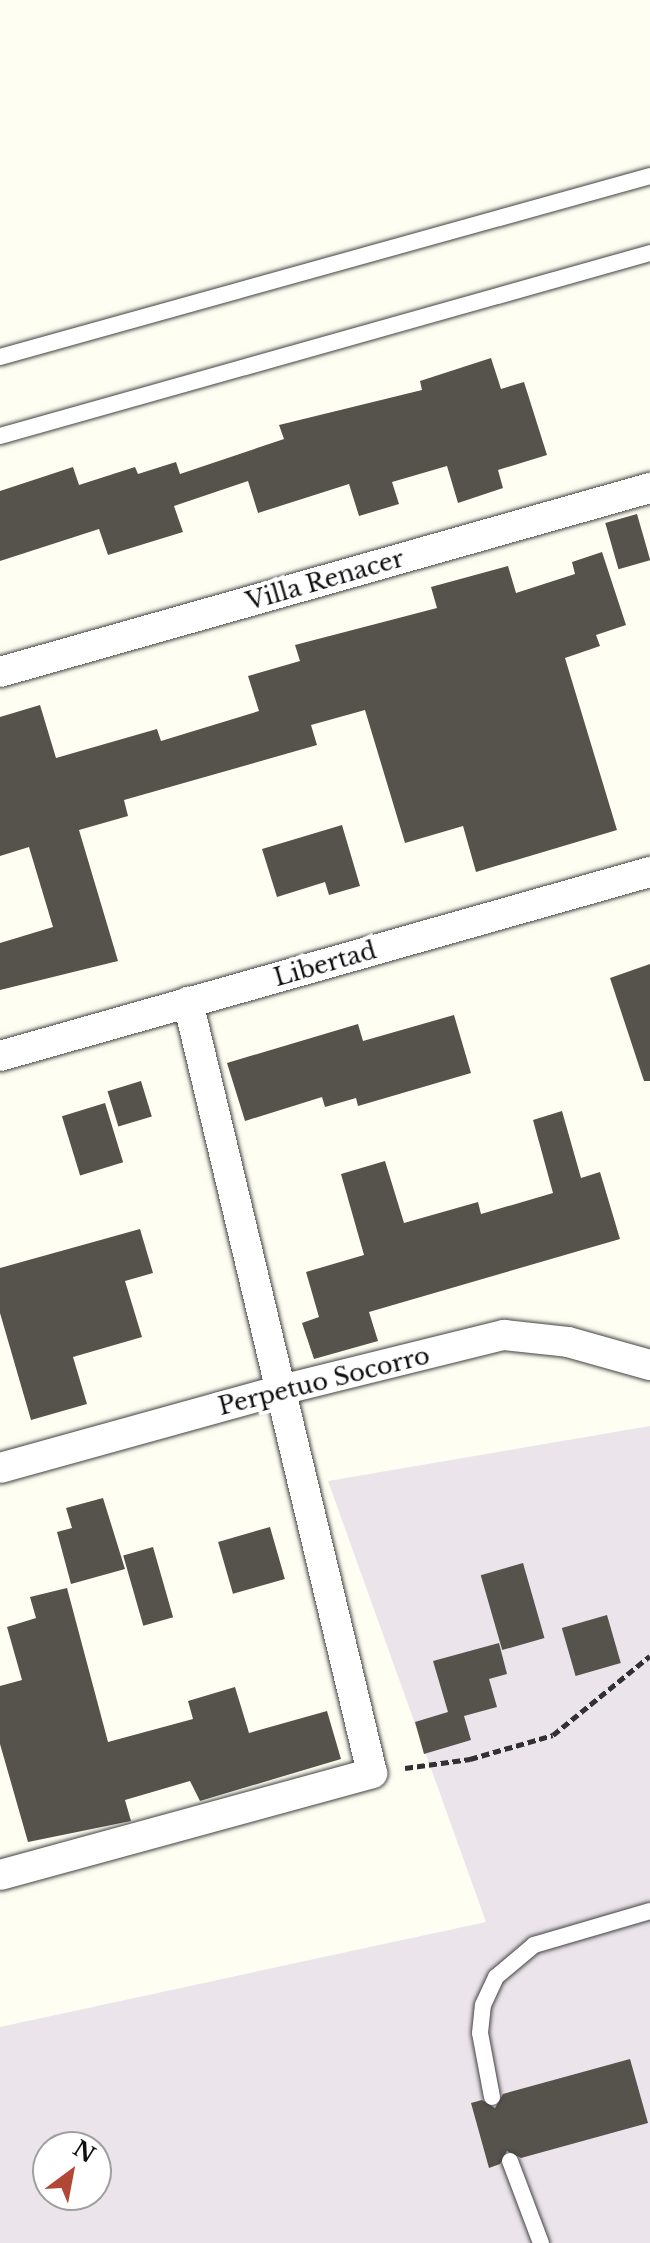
<!DOCTYPE html>
<html>
<head>
<meta charset="utf-8">
<style>
  body { margin:0 }
  #map { position:relative; width:650px; height:2243px; overflow:hidden; background:#fefef2; font-family:"Libre Baskerville",serif }
  div>[style] { position:absolute }
  .industrial>* { inset:0; background:#ece4eb }
  .building>* { inset:0; background:#56524c; transform-origin:0 0 }
  .path>* { height:5px; margin-top:-2.5px; transform-origin:0; background:repeating-linear-gradient(90deg,#313131 0 8px,transparent 0 12px) }
  .roads { filter:drop-shadow(0 0 2px #424242) drop-shadow(0 0 2px #424242) }
  .service>* { height:16px; margin:-8px; padding:0 8px; transform-origin:8px; border-radius:8px; background:#fff }
  .minor>* { height:30px; margin:-15px; padding:0 15px; transform-origin:15px; border-radius:15px; background:#fff }
  span { translate:-50% -50%; white-space:nowrap; text-align:center; line-height:1.15; -webkit-text-stroke:8px #fff; paint-order:stroke }
  .street-label { font-size:24px; color:#0f0f0f }
  .north { position:absolute; left:32px; top:2131px; width:80px; height:80px; box-sizing:border-box; background:#fff; border:2px solid #9f9f9f; border-radius:50%; rotate:32deg; font-size:22px; font-weight:700; line-height:32px; text-align:center; color:#0f0f0f }
  .north::after { content:''; display:block; margin:auto; width:28px; height:36px; background:#b14734; clip-path:polygon(50% 0,100% 100%,50% 72%,0 100%) }
</style>
</head>
<body>
<div id="map">
  <div class="industrial">
    <i style="clip-path:polygon(evenodd,650px 1426px,650px 2243px,0 2243px,0 2027px,486px 1922px,328px 1481px,650px 1426px,48px 2147px,96px 2147px,96px 2195px,48px 2195px,48px 2147px)"></i>
  </div>
  <div class="building">
    <i style="clip-path:polygon(491px 358px,501px 389px,524px 382px,547px 455px,498px 470px,503px 488px,458px 503px,447px 466px,392px 482px,399px 504px,359px 516px,349px 484px,258px 513px,248px 481px,174px 506px,183px 532px,108px 555px,99px 529px,0 561px,0 491px,73px 467px,79px 485px,135px 467px,138px 474px,176px 462px,180px 474px,284px 439px,279px 425px,422px 390px,420px 381px)"></i>
    <i style="left:637px;top:514px;width:48px;height:33px;rotate:74deg"></i>
    <i style="clip-path:polygon(602px 552px,626px 625px,596px 635px,600px 646px,565px 658px,617px 830px,476px 872px,463px 826px,405px 843px,365px 710px,311px 725px,317px 745px,124px 800px,128px 816px,79px 830px,118px 961px,0 990px,0 943px,53px 927px,29px 847px,0 856px,0 717px,40px 705px,56px 758px,157px 729px,161px 741px,259px 711px,248px 676px,300px 661px,295px 645px,437px 608px,431px 587px,508px 566px,516px 593px,575px 574px,572px 562px)"></i>
    <i style="clip-path:polygon(342px 825px,360px 886px,329px 895px,325px 882px,277px 897px,262px 849px)"></i>
    <i style="clip-path:polygon(650px 964px,650px 1081px,644px 1081px,610px 978px)"></i>
    <i style="clip-path:polygon(454px 1015px,471px 1073px,358px 1106px,356px 1098px,325px 1107px,322px 1097px,245px 1121px,227px 1063px,358px 1024px,363px 1041px)"></i>
    <i style="left:141px;top:1081px;width:37px;height:35px;rotate:73deg"></i>
    <i style="left:105px;top:1103px;width:62px;height:45px;rotate:73deg"></i>
    <i style="clip-path:polygon(562px 1111px,581px 1178px,600px 1172px,620px 1239px,369px 1312px,378px 1341px,314px 1359px,302px 1323px,319px 1317px,306px 1272px,364px 1255px,341px 1174px,385px 1161px,404px 1223px,478px 1202px,481px 1214px,553px 1193px,533px 1120px)"></i>
    <i style="clip-path:polygon(140px 1229px,153px 1273px,125px 1281px,142px 1337px,73px 1357px,87px 1404px,31px 1420px,0 1313px,0 1268px)"></i>
    <i style="clip-path:polygon(103px 1498px,125px 1569px,71px 1584px,57px 1532px,72px 1528px,66px 1508px)"></i>
    <i style="left:270px;top:1527px;width:54px;height:54px;rotate:74deg"></i>
    <i style="left:153px;top:1547px;width:73px;height:31px;rotate:74deg"></i>
    <i style="left:523px;top:1563px;width:78px;height:44px;rotate:74deg"></i>
    <i style="clip-path:polygon(67px 1588px,108px 1742px,193px 1719px,188px 1701px,235px 1687px,249px 1733px,327px 1711px,341px 1759px,200px 1801px,190px 1781px,125px 1800px,131px 1821px,28px 1842px,0 1744px,0 1686px,22px 1680px,7px 1627px,36px 1618px,30px 1597px)"></i>
    <i style="left:607px;top:1615px;width:50px;height:47px;rotate:74deg"></i>
    <i style="clip-path:polygon(499px 1643px,507px 1674px,489px 1679px,497px 1707px,464px 1716px,471px 1740px,424px 1754px,415px 1722px,448px 1712px,433px 1661px)"></i>
    <i style="clip-path:polygon(630px 2059px,648px 2123px,521px 2158px,507px 2151px,500px 2164px,489px 2168px,471px 2103px,482px 2100px,495px 2108px,503px 2094px)"></i>
  </div>
  <div class="path">
    <i style="left:405px;top:1768px;width:66px;rotate:-7.9deg"></i>
    <i style="left:470px;top:1759px;width:86px;rotate:-16.1deg"></i>
    <i style="left:553px;top:1735px;width:125px;rotate:-39.2deg"></i>
  </div>
  <div class="roads">
    <div class="service">
      <i style="left:0;top:357px;width:675px;rotate:-15.56deg"></i>
      <i style="left:0;top:436px;width:675px;rotate:-15.72deg"></i>
      <i style="left:492px;top:2097px;width:65px;rotate:-100.6deg"></i>
      <i style="left:480px;top:2033px;width:28px;rotate:-84deg"></i>
      <i style="left:483px;top:2005px;width:31px;rotate:-65deg"></i>
      <i style="left:496px;top:1977px;width:50px;rotate:-40.1deg"></i>
      <i style="left:534px;top:1945px;width:121px;rotate:-16.3deg"></i>
      <i style="left:510px;top:2161px;width:88px;rotate:69.3deg"></i>
    </div>
    <div class="minor">
      <i style="left:0;top:672px;width:676px;rotate:-15.81deg"></i>
      <i style="left:0;top:1056px;width:676px;rotate:-15.81deg"></i>
      <i style="left:0;top:1468px;width:292px;rotate:-15.5deg"></i>
      <i style="left:281px;top:1390px;width:230px;rotate:-13.9deg"></i>
      <i style="left:504px;top:1335px;width:64px;rotate:6.2deg"></i>
      <i style="left:568px;top:1342px;width:85px;rotate:15.7deg"></i>
      <i style="left:0;top:1875px;width:386px;rotate:-15.3deg"></i>
      <i style="left:372px;top:1773px;width:793px;rotate:-103.42deg"></i>
    </div>
  </div>
  <div class="street-label">
    <span style="left:325px;top:580px;rotate:-16deg">Villa Renacer</span>
    <span style="left:325px;top:964px;rotate:-16deg">Libertad</span>
    <span style="left:324px;top:1381px;rotate:-14deg">Perpetuo Socorro</span>
  </div>
  <div class="north">N</div>
</div>
</body>
</html>
